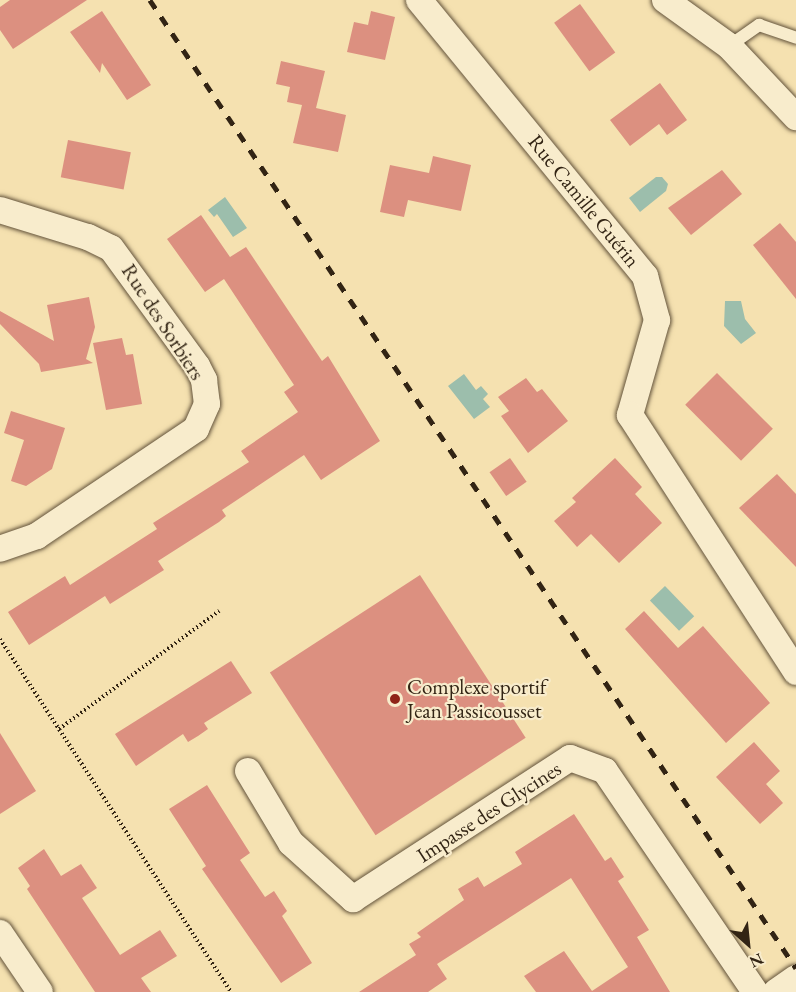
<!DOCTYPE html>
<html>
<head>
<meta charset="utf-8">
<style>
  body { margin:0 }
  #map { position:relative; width:796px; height:992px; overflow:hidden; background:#f5e1b0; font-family:"EB Garamond",serif }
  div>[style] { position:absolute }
  .water>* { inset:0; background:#9cbeac; transform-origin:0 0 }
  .building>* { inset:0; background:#dc9080; transform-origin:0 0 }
  .path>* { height:4px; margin-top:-2px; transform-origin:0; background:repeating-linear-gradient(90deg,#322414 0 1.5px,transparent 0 4.5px) }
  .roads { filter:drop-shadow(0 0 2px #63533b) drop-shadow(0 0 2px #63533b) }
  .service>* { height:12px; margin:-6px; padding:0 6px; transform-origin:6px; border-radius:6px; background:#f8eccc }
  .minor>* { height:26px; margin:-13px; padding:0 13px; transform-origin:13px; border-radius:13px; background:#f8eccc }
  .rail>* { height:4.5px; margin-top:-2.25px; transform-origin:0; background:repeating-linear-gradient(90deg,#322414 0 10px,transparent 0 20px) }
  .dots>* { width:16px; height:16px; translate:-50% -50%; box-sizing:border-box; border:3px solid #f8eccc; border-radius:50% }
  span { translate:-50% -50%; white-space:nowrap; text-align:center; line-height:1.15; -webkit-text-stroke:4.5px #f8eccc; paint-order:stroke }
  .street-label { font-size:21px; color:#322414 }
  .poi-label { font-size:21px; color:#322414 }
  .left { translate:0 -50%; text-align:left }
  .north { position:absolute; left:718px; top:914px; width:60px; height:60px; -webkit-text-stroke:4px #f8eccc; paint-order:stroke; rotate:153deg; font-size:16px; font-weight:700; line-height:24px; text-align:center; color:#322414 }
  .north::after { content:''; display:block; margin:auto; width:21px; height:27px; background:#322414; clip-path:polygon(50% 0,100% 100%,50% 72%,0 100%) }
</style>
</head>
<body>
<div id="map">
  <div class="water">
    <i style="clip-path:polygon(656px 177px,662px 177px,668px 184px,666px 191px,640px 212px,629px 198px)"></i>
    <i style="clip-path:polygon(225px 197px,247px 228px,233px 237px,217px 214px,214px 217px,208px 210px)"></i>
    <i style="clip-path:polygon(725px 301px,741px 301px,745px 319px,756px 333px,741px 344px,724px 326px)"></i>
    <i style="clip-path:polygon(464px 374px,476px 390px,481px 386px,488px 394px,483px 399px,490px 407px,474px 419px,448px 386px)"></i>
    <i style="left:665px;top:586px;width:42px;height:21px;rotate:46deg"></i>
  </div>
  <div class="building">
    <i style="clip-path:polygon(10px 0,87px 0,13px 49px,0 30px,0 7px)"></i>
    <i style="left:580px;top:4px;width:60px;height:32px;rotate:54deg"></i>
    <i style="clip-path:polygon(102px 11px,151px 85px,127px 100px,102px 63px,100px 73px,70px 32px)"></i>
    <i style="clip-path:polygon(371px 11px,395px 17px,385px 60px,347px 52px,354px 22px,368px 25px)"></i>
    <i style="clip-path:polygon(281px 61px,325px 71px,316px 108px,346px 115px,338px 152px,293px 143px,302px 105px,287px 102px,290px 87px,276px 84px)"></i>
    <i style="clip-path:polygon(660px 83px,687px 120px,667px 135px,659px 124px,630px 146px,610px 120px)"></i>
    <i style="left:68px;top:140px;width:64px;height:38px;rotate:11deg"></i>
    <i style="clip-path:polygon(433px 156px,471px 165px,461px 211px,408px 200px,404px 217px,380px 212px,390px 165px,429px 173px)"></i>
    <i style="clip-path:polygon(722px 170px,742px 194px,691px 235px,668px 208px)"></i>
    <i style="clip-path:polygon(201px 215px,230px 257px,246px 247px,322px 361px,328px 356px,380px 441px,321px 480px,304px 455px,222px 510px,226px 516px,219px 522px,158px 561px,164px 570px,110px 604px,105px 596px,29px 645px,8px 612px,65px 576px,70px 585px,157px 529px,153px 523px,249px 462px,241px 451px,298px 412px,284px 392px,294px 385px,224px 279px,205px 292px,167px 239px)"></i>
    <i style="clip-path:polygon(780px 223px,796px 242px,796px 299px,753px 245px)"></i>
    <i style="clip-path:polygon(89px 297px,95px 327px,86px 359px,93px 363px,41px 372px,39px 364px,0 324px,0 311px,54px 341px,47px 305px)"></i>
    <i style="clip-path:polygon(122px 338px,126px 355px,133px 354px,142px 404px,106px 410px,93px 343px)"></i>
    <i style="left:717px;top:373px;width:79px;height:45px;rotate:45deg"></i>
    <i style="clip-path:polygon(526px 378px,537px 392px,542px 389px,568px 421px,528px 453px,501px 416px,509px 411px,498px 397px)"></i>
    <i style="clip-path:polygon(11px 411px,65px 428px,52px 469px,26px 486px,11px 481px,24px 440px,4px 433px)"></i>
    <i style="left:510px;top:458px;width:29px;height:25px;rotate:55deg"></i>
    <i style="clip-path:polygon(615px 458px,642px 487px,635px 494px,662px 523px,619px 563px,591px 534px,577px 547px,554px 521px,576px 502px,572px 498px)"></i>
    <i style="clip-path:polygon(777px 474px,796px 494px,796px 567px,739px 508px)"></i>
    <i style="left:420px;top:575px;width:194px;height:179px;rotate:57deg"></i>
    <i style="clip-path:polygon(644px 611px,678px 648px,703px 626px,770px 703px,726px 743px,625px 629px)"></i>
    <i style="clip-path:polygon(231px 661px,252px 693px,204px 723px,208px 729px,198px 736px,188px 742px,183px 734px,136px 766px,115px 734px)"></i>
    <i style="clip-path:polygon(0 733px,36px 791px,0 814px)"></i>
    <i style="clip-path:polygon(754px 742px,780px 771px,766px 784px,783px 803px,760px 824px,716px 777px)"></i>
    <i style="clip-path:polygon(207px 785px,250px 853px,240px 860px,265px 897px,274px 891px,287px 911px,282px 916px,312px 963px,281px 983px,202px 869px,206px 866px,169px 809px)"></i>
    <i style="clip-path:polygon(574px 814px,605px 861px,611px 857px,624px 877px,618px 881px,649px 930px,637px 937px,670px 992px,536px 992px,524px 976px,564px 951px,592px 991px,628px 967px,571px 878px,437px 964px,447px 979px,428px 992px,359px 992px,416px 955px,409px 944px,421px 937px,417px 933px,464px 900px,458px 889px,478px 877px,484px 887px,522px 864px,515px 852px)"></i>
    <i style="clip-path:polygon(44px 849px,61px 876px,81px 864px,97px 888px,82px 898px,120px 955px,160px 930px,177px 956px,141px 978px,151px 992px,95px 992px,27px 889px,30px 886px,18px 868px)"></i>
  </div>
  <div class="path">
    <i style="left:0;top:639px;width:422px;rotate:56.8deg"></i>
    <i style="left:59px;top:729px;width:199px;rotate:-36.4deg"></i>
  </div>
  <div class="roads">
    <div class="service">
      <i style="left:729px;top:46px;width:37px;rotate:-35deg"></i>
      <i style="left:759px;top:25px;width:39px;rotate:19deg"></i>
    </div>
    <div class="minor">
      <i style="left:419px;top:0;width:357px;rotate:50.7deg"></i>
      <i style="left:645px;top:276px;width:46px;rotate:74.7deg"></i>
      <i style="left:657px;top:320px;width:99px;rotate:105.9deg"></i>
      <i style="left:630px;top:415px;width:306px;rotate:57.1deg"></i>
      <i style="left:665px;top:0;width:79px;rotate:35.7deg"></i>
      <i style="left:729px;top:46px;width:98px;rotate:46.7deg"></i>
      <i style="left:0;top:210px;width:92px;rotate:17.1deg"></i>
      <i style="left:88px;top:237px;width:25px;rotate:26deg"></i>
      <i style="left:111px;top:248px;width:146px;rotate:53.9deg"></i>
      <i style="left:197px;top:366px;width:16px;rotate:63deg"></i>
      <i style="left:204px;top:380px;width:24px;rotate:83deg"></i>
      <i style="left:207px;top:404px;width:27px;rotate:114deg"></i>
      <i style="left:196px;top:429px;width:192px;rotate:146.1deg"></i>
      <i style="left:37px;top:536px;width:39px;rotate:161deg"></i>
      <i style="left:248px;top:771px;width:84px;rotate:59.2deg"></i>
      <i style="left:291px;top:843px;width:84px;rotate:42.1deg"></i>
      <i style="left:353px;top:899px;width:259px;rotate:-33deg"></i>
      <i style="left:570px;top:758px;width:37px;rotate:20deg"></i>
      <i style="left:605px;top:771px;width:267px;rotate:55.8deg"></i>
      <i style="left:0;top:933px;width:71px;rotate:55.9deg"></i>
      <i style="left:776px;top:992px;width:24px;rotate:-35deg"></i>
    </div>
  </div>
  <div class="rail">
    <i style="left:150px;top:0;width:1164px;rotate:56.28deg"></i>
  </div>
  <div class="dots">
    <i style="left:395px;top:699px;background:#8f2418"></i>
  </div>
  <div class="street-label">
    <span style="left:584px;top:201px;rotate:51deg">Rue Camille Guérin</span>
    <span style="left:163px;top:322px;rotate:57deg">Rue des Sorbiers</span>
    <span style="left:489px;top:812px;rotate:-33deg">Impasse des Glycines</span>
  </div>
  <div class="poi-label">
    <span class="left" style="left:407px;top:699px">Complexe sportif<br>Jean Passicousset</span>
  </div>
  <div class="north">N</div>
</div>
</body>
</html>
